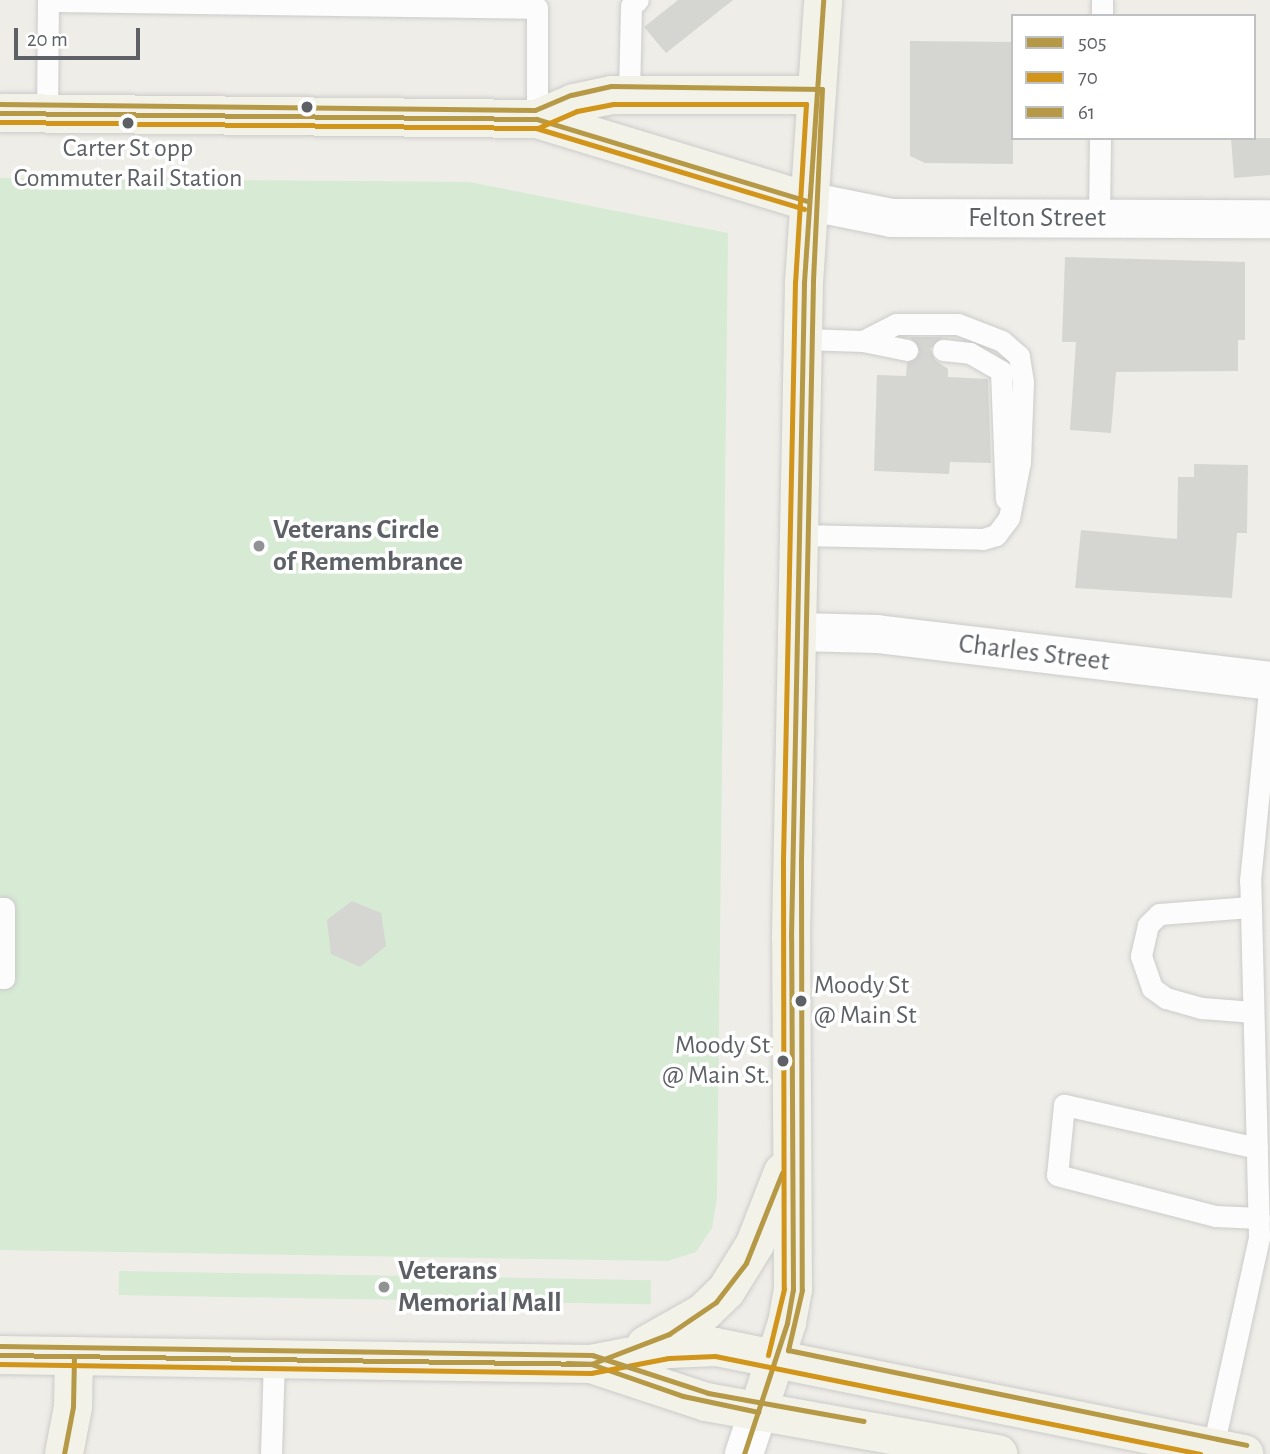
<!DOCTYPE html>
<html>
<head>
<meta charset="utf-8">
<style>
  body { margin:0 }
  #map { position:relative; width:1270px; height:1454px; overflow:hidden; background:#eeede8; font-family:"Alegreya Sans",sans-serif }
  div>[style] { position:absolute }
  .green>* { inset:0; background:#d6ead4; transform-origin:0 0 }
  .building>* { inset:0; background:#d5d5d2 }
  .roads { filter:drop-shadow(0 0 2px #cbcbca) drop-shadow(0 0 2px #cbcbca) }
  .lane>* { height:21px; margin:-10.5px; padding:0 10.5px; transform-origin:10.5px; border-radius:10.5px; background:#fcfcfc }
  .secondary>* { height:38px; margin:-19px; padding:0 19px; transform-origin:19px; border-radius:19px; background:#fcfcfc }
  .primary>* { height:38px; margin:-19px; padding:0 19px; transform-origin:19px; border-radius:19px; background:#f3f2e8 }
  .bus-1>* { height:5px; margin:-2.5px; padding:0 2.5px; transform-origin:2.5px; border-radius:2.5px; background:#b69946 }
  .bus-2>* { height:5px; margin:-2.5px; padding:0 2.5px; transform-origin:2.5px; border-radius:2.5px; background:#d0951a }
  .bus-3>* { height:5px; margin:-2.5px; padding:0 2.5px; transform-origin:2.5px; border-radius:2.5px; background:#b69946 }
  .dots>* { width:19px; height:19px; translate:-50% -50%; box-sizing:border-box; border:4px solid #fff; border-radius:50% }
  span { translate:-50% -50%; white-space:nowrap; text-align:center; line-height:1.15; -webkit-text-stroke:7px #fff; paint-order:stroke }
  .bus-label { font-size:26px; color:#5d6166 }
  .left { translate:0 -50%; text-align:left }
  .right { translate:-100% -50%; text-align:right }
  .street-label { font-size:28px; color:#5d6166 }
  .poi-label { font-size:28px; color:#5d6166; font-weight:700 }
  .legend { position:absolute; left:1011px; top:14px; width:245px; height:126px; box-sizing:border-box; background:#fff; border:2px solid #bec0c2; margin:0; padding:9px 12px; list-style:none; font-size:21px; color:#5d6166 }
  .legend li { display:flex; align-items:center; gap:14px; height:35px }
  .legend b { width:35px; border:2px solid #bec0c2 }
  .scale { position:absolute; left:14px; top:28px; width:126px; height:32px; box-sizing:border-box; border:4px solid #5d6166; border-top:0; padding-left:9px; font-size:21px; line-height:24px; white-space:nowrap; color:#5d6166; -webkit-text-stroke:5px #fff; paint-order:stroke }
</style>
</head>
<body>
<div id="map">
  <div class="green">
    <i style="clip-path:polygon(0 178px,469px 182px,728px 233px,717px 1198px,712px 1228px,696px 1252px,667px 1261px,0 1250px)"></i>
    <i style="left:119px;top:1271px;width:532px;height:24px;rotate:1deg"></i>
  </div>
  <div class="building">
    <i style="clip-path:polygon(678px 0,733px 0,666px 53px,644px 27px)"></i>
    <i style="clip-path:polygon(910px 41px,1013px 42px,1013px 164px,925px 163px,910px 156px)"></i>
    <i style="clip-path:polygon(1231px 138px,1270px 138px,1270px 175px,1234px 178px)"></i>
    <i style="clip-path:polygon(1065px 257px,1245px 262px,1245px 340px,1238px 340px,1238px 371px,1116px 372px,1111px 433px,1070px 430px,1076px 342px,1062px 342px)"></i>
    <i style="clip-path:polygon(910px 337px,943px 337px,930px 349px,935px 360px,948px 369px,948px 377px,988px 379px,991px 463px,950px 462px,949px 474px,874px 471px,877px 375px,906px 376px,907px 363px,920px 352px)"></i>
    <i style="clip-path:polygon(1194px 464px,1248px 465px,1247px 533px,1237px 533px,1232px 598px,1075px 588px,1081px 530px,1177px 539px,1178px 477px,1194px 477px)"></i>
    <i style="clip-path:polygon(352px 901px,381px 913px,386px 946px,360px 967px,331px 954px,327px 920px)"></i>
  </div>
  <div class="roads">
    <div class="lane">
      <i style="left:1102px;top:16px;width:16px;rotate:-90deg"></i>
      <i style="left:629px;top:94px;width:88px;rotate:-88.7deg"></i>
      <i style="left:631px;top:6px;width:9px;rotate:-41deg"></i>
      <i style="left:47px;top:114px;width:113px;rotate:-89.5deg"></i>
      <i style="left:48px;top:1px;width:489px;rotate:0.8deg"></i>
      <i style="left:537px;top:8px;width:111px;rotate:90deg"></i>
      <i style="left:1099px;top:219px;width:81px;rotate:-89.3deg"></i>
      <i style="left:863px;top:341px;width:45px;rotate:11.6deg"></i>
      <i style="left:943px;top:350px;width:27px;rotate:6deg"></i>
      <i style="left:970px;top:353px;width:36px;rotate:30deg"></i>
      <i style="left:1001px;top:371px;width:128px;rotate:87.8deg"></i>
      <i style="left:798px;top:535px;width:185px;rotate:1.2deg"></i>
      <i style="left:983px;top:539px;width:14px;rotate:-17deg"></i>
      <i style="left:996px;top:535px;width:21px;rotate:-53deg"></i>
      <i style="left:1009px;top:518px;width:57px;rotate:-78.9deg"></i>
      <i style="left:1020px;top:462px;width:80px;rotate:-87.9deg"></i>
      <i style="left:1023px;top:382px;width:26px;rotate:-99deg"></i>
      <i style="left:1019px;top:356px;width:23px;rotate:-139deg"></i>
      <i style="left:1002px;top:341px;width:47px;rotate:-158.9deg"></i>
      <i style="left:958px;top:324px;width:62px;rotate:180deg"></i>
      <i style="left:896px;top:324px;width:37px;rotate:153deg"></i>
      <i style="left:863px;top:341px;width:60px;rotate:-178.1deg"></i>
      <i style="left:1250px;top:907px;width:91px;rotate:175.6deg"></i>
      <i style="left:1159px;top:914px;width:16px;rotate:135deg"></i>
      <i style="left:1148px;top:925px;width:32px;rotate:103deg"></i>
      <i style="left:1141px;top:956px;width:34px;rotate:71deg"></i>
      <i style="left:1152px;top:988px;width:17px;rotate:36deg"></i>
      <i style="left:1166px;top:998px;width:37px;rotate:16deg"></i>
      <i style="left:1202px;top:1008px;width:51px;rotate:4.5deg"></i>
      <i style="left:0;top:908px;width:4px"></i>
      <i style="left:4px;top:908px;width:70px;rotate:90deg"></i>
      <i style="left:4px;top:978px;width:4px;rotate:180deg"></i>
      <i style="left:1257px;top:1148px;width:198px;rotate:-167.4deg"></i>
      <i style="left:1064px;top:1105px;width:70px;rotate:95.7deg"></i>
      <i style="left:1057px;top:1175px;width:163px;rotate:14.5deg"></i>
      <i style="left:1215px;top:1216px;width:44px;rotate:2.6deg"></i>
      <i style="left:1213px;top:1447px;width:215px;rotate:-77.6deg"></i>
      <i style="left:1259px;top:1237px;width:356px;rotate:-91.4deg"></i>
      <i style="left:1250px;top:881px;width:201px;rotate:-84.3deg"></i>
      <i style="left:271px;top:1454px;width:95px;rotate:-88.2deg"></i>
    </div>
    <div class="secondary">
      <i style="left:807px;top:201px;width:86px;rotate:11.4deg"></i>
      <i style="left:891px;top:218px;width:379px;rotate:0.2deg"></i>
      <i style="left:797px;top:632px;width:80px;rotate:1.4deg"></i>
      <i style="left:877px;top:634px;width:396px;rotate:6.8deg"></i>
      <i style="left:744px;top:1454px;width:44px;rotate:-71.6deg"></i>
    </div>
    <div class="primary">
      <i style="left:0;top:113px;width:537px;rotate:0.64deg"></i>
      <i style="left:537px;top:119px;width:282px;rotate:16.9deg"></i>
      <i style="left:537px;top:119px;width:40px;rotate:-23.4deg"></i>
      <i style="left:574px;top:103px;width:39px;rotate:-12deg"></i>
      <i style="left:612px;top:95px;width:203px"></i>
      <i style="left:646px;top:1345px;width:65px;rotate:-29.3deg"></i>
      <i style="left:703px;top:1313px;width:32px;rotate:-44deg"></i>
      <i style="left:726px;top:1291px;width:55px;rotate:-58.3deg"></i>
      <i style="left:755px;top:1244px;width:77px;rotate:-68.7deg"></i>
      <i style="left:0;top:1355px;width:591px;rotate:0.87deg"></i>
      <i style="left:591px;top:1364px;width:78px;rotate:-11deg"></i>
      <i style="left:668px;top:1349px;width:48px;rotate:-2.4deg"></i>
      <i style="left:716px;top:1347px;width:539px;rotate:11.46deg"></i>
      <i style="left:591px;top:1364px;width:121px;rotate:18.3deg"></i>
      <i style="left:706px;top:1402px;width:297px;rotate:10.1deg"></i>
      <i style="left:758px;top:1412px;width:94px;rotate:-72deg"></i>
      <i style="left:787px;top:1323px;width:34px;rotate:-80deg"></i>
      <i style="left:793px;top:1290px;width:353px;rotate:-90.3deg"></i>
      <i style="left:791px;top:937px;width:655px;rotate:-88.86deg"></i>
      <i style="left:804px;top:282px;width:283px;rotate:-86.1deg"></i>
      <i style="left:64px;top:1454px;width:48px;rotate:-79.2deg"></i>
      <i style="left:73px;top:1407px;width:51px;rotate:-88.9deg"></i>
    </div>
  </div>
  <div class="bus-1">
    <i style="left:0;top:113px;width:537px;rotate:0.64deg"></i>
    <i style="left:537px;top:119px;width:282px;rotate:16.9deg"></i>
    <i style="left:0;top:1355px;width:591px;rotate:0.87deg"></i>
    <i style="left:591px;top:1364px;width:84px;rotate:-21deg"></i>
    <i style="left:669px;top:1334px;width:57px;rotate:-34.2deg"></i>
    <i style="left:716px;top:1302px;width:49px;rotate:-52.4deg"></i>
    <i style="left:746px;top:1263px;width:97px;rotate:-68.2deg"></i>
    <i style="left:567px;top:1363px;width:24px;rotate:2deg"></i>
    <i style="left:591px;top:1364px;width:97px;rotate:19.2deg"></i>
    <i style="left:683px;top:1396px;width:77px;rotate:12deg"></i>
    <i style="left:64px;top:1454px;width:48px;rotate:-79.2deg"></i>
    <i style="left:73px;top:1407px;width:51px;rotate:-88.9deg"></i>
    <i style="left:744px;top:1454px;width:138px;rotate:-71.8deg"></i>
    <i style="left:787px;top:1323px;width:34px;rotate:-80deg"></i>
    <i style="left:793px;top:1290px;width:353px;rotate:-90.3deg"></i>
    <i style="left:791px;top:937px;width:655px;rotate:-88.86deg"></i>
    <i style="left:804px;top:282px;width:283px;rotate:-86.1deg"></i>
  </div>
  <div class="bus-2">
    <i style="left:0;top:122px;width:536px;rotate:0.64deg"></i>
    <i style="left:536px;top:128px;width:280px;rotate:16.8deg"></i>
    <i style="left:540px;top:127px;width:40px;rotate:-23.4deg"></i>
    <i style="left:577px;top:111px;width:37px;rotate:-11deg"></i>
    <i style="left:613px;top:104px;width:193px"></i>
    <i style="left:806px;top:104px;width:178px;rotate:93.5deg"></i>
    <i style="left:795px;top:282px;width:580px;rotate:91.19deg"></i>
    <i style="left:783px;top:862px;width:427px;rotate:89.9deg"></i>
    <i style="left:784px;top:1289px;width:68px;rotate:103.6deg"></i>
    <i style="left:0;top:1364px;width:591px;rotate:0.87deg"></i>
    <i style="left:591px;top:1373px;width:79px;rotate:-10.9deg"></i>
    <i style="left:669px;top:1358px;width:46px;rotate:-2.5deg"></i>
    <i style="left:715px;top:1356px;width:495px;rotate:11.4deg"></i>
  </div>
  <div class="bus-3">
    <i style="left:0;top:104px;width:535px;rotate:0.64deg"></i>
    <i style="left:535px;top:110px;width:39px;rotate:-23deg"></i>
    <i style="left:571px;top:95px;width:41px;rotate:-12.7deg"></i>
    <i style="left:611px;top:86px;width:211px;rotate:0.8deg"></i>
    <i style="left:822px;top:89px;width:193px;rotate:92.7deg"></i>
    <i style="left:813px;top:282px;width:580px;rotate:91.19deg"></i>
    <i style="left:801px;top:862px;width:428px;rotate:89.9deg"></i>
    <i style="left:802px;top:1290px;width:62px;rotate:103.1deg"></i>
    <i style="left:788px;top:1350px;width:468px;rotate:11.7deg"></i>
    <i style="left:0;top:1346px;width:592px;rotate:0.87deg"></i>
    <i style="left:592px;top:1355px;width:122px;rotate:18.1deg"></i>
    <i style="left:708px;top:1393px;width:158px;rotate:10.2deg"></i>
  </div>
  <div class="dots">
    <i style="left:307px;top:107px;background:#5d6166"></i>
    <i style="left:128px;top:123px;background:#5d6166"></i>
    <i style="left:259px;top:546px;background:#909294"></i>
    <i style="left:801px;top:1001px;background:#5d6166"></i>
    <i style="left:783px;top:1061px;background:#5d6166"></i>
    <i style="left:384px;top:1287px;background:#909294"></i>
  </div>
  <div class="bus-label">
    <span style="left:128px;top:164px">Carter St opp<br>Commuter Rail Station</span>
    <span class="left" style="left:814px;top:1001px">Moody St<br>@ Main St</span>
    <span class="right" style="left:770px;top:1061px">Moody St<br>@ Main St.</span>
  </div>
  <div class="street-label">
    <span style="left:1037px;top:218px">Felton Street</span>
    <span style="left:1034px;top:653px;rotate:7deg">Charles Street</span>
  </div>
  <div class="poi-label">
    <span class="left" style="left:273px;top:546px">Veterans Circle<br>of Remembrance</span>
    <span class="left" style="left:398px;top:1287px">Veterans<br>Memorial Mall</span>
  </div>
  <ul class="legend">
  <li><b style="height:9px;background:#b69946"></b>505</li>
  <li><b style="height:9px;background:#d0951a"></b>70</li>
  <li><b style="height:9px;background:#b69946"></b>61</li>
  </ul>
  <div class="scale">20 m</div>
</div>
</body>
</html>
